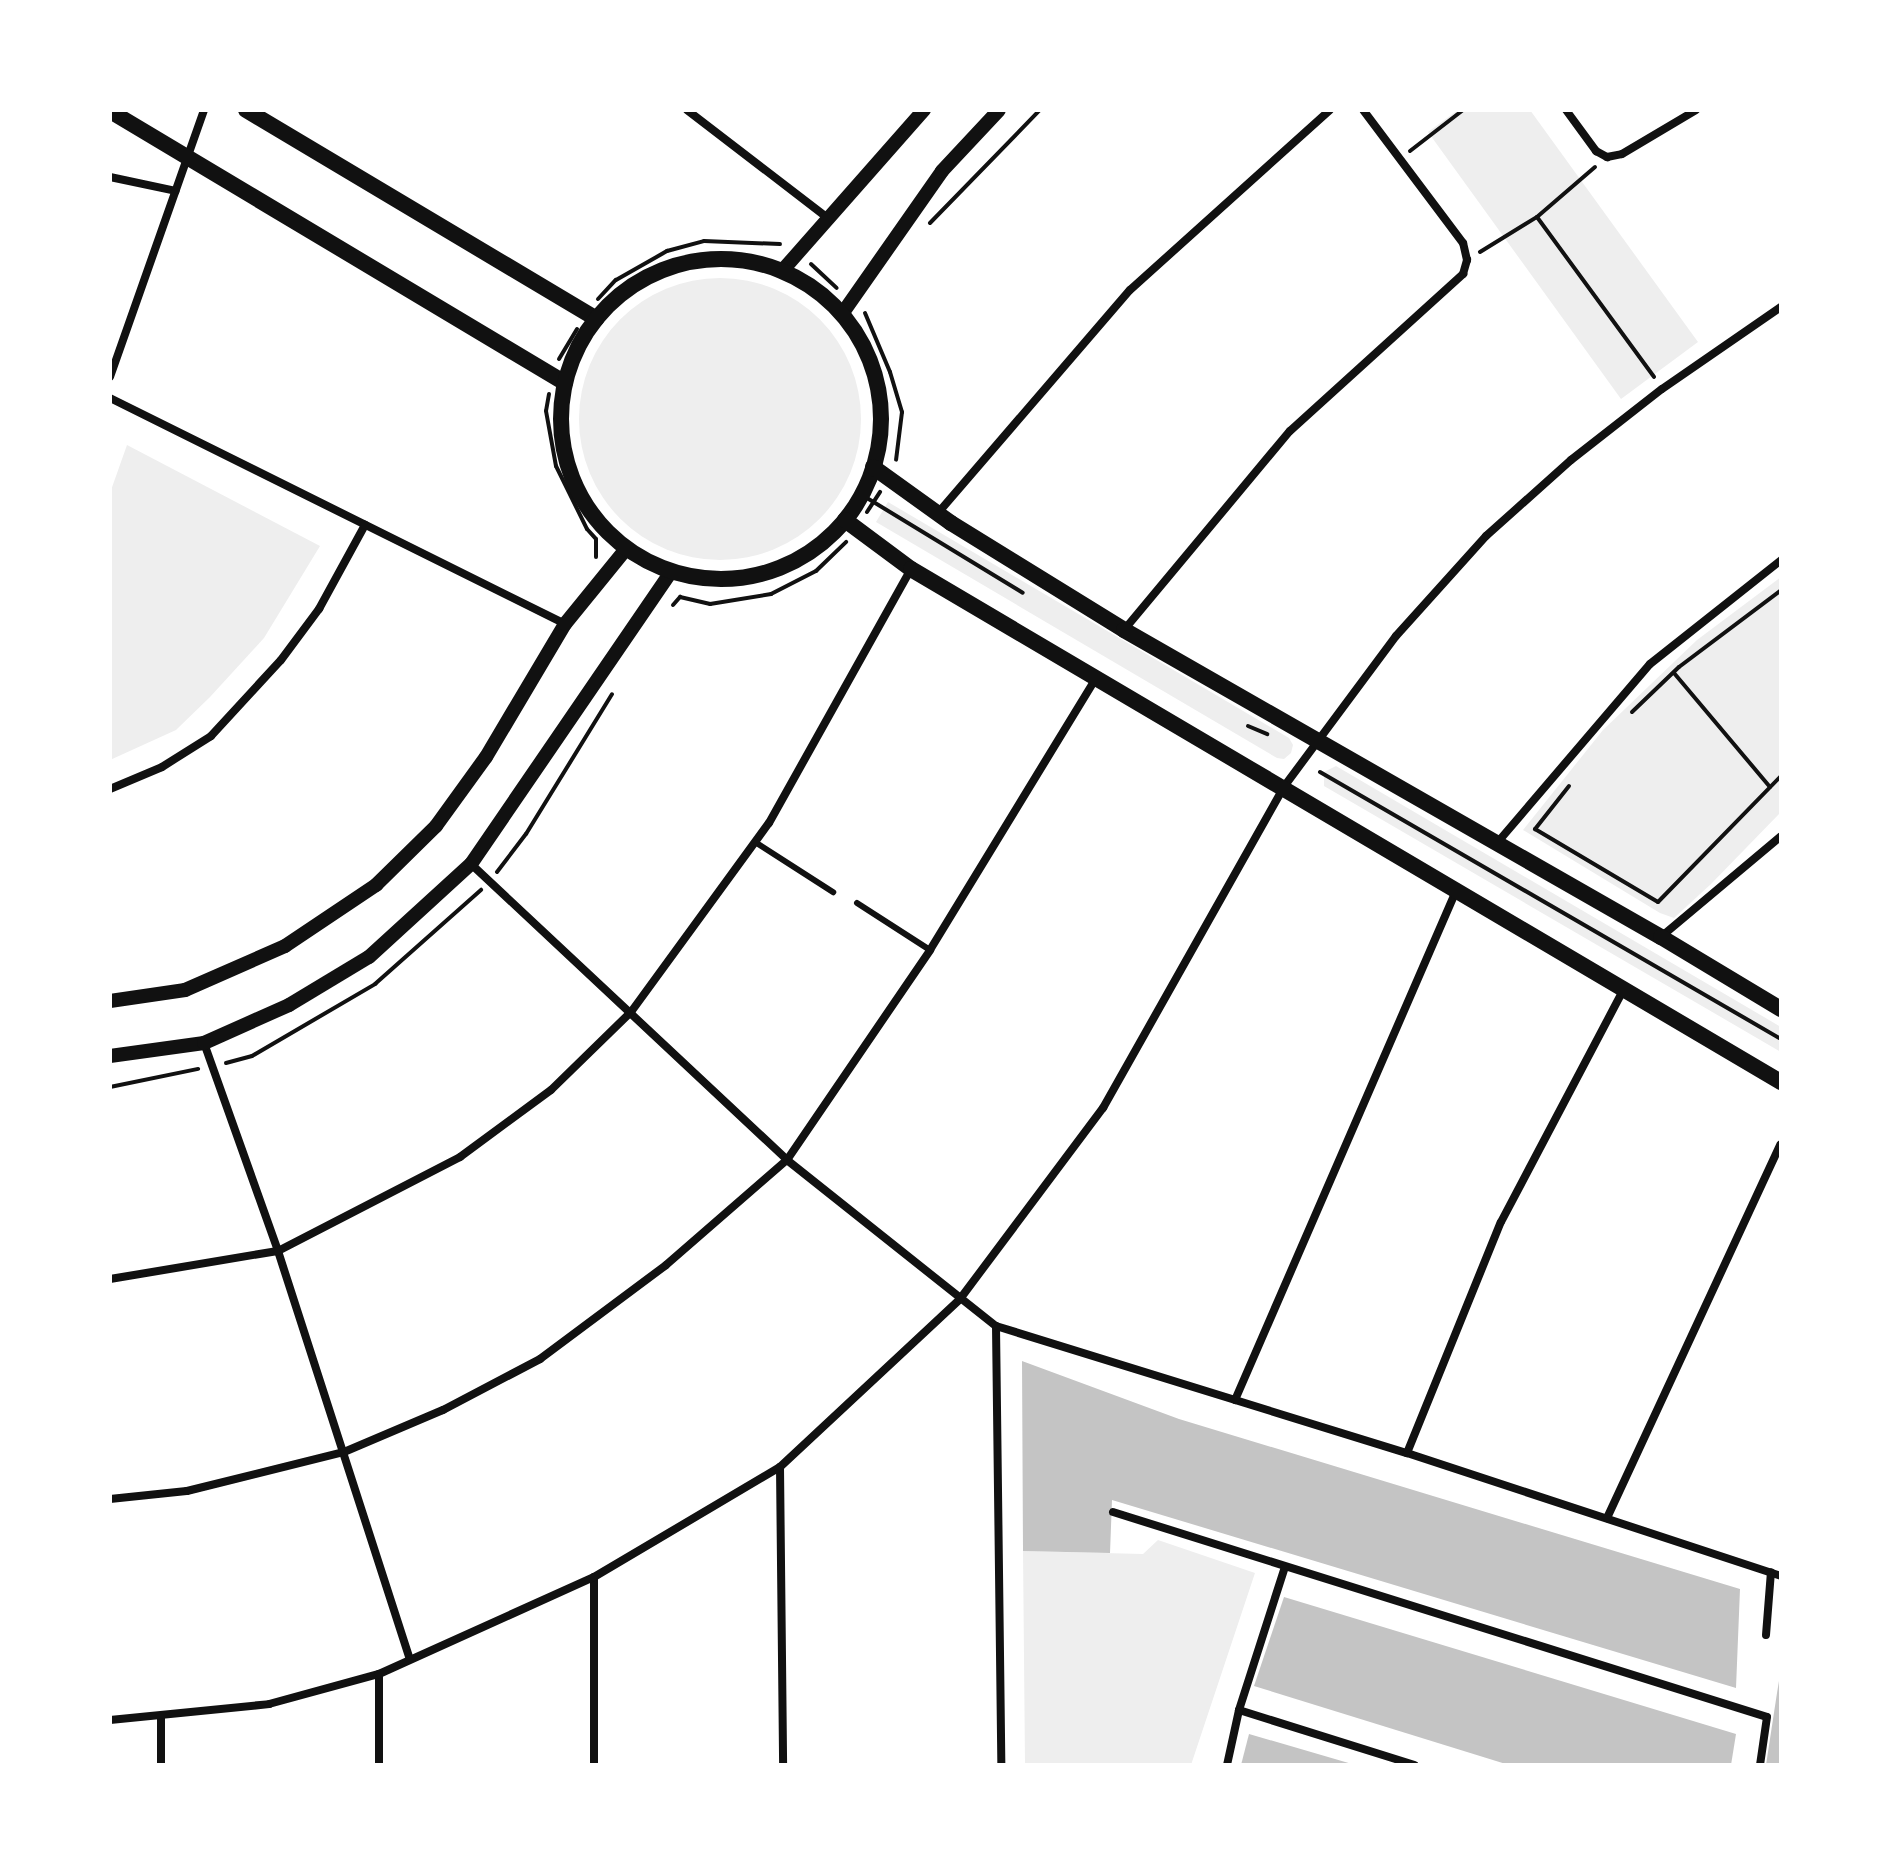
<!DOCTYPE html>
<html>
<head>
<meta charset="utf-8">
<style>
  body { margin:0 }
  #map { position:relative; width:1891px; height:1875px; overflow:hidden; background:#fff; font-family:"Space Grotesk",sans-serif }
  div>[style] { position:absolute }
  .green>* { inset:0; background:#eee }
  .round { border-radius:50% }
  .building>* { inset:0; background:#c4c4c4 }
  .path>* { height:4px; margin:-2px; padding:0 2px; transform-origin:2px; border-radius:2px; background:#111 }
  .service>* { height:6px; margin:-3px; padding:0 3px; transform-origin:3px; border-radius:3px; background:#111 }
  .minor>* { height:8px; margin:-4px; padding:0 4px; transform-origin:4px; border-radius:4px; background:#111 }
  .tertiary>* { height:14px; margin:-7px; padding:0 7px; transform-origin:7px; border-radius:7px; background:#111 }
  .secondary>* { height:16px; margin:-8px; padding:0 8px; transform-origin:8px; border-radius:8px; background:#111 }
  .secondary>.ring { margin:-8px; padding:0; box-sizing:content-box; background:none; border:16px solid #111; border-radius:50% }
  span { translate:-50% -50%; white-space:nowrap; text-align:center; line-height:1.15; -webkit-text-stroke:6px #fff; paint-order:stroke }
  .frame { position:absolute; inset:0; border:112px solid #fff; pointer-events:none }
</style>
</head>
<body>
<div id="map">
  <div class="green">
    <i style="clip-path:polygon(1458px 110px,1530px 110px,1698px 342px,1621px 399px,1428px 132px)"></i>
    <i class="round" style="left:579px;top:278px;width:282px;height:282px"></i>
    <i style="clip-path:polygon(127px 445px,320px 546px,264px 638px,210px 697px,176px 730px,110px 760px,110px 493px)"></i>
    <i style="clip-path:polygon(888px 502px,1289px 738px,1293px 745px,1291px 753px,1284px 759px,1277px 758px,876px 522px)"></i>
    <i style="clip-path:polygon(1781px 577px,1781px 812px,1711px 884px,1674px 918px,1660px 913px,1523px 830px,1603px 730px,1697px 640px)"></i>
    <i style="clip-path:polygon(1336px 766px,1781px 1027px,1781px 1052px,1324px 786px,1324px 772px)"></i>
    <i style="clip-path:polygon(1158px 1540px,1255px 1573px,1191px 1765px,1025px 1765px,1023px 1551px,1143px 1554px)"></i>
  </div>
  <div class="building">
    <i style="clip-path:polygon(1022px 1361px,1179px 1419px,1740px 1589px,1736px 1688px,1112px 1500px,1110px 1553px,1023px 1551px)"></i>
    <i style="clip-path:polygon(1284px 1597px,1736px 1734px,1731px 1765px,1509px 1765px,1254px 1686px)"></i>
    <i style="clip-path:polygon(1779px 1681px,1781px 1765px,1766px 1765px,1777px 1693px)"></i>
    <i style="clip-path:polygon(1249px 1734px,1352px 1764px,1351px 1765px,1241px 1765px)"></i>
  </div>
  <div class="path">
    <i style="left:1410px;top:151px;width:67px;rotate:-37.7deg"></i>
    <i style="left:1595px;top:167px;width:77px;rotate:139.2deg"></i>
    <i style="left:1537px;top:217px;width:198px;rotate:53.8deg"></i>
    <i style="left:930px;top:223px;width:158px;rotate:-45.8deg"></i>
    <i style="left:1480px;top:252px;width:67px;rotate:-31.6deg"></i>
    <i style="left:811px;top:264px;width:35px;rotate:43deg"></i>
    <i style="left:598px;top:299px;width:26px;rotate:-47deg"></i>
    <i style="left:616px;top:280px;width:59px;rotate:-29.6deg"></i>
    <i style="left:667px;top:251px;width:38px;rotate:-15deg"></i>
    <i style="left:704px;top:241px;width:76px;rotate:2.3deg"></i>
    <i style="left:865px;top:313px;width:64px;rotate:67deg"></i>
    <i style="left:890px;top:372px;width:42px;rotate:73.3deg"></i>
    <i style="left:902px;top:412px;width:48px;rotate:97.1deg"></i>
    <i style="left:559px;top:359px;width:35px;rotate:-59deg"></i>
    <i style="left:549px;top:394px;width:17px;rotate:100deg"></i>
    <i style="left:546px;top:411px;width:56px;rotate:79.7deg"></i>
    <i style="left:556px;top:466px;width:70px;rotate:63.8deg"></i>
    <i style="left:587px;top:529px;width:13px;rotate:48deg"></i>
    <i style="left:596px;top:539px;width:18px;rotate:90deg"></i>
    <i style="left:862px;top:495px;width:188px;rotate:31.3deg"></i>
    <i style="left:867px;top:512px;width:24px;rotate:-57deg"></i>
    <i style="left:673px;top:605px;width:11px;rotate:-49deg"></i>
    <i style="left:680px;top:597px;width:31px;rotate:13deg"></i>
    <i style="left:710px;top:604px;width:62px;rotate:-9.3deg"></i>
    <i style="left:771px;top:594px;width:51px;rotate:-27.1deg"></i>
    <i style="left:816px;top:571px;width:42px;rotate:-44deg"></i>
    <i style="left:1674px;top:673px;width:149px;rotate:49.9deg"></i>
    <i style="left:1632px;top:712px;width:65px;rotate:-43.8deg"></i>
    <i style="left:1679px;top:667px;width:128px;rotate:-37deg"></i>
    <i style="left:1248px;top:726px;width:21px;rotate:23deg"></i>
    <i style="left:1320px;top:772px;width:533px;rotate:30.08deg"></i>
    <i style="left:1569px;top:786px;width:55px;rotate:128.3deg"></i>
    <i style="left:1535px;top:829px;width:143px;rotate:30.7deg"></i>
    <i style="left:1658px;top:902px;width:176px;rotate:-45.7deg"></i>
    <i style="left:497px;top:872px;width:48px;rotate:-52.7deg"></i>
    <i style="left:526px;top:834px;width:164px;rotate:-58.4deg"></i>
    <i style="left:226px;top:1063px;width:27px;rotate:-15deg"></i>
    <i style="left:252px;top:1056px;width:143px;rotate:-30.3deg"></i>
    <i style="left:375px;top:984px;width:142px;rotate:-41.6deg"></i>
    <i style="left:110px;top:1087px;width:90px;rotate:-11.6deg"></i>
  </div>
  <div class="service">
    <i style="left:755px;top:842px;width:93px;rotate:32.7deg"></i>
    <i style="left:857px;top:903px;width:87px;rotate:32.8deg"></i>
  </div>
  <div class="minor">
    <i style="left:687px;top:110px;width:179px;rotate:37.5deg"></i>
    <i style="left:1566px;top:110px;width:51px;rotate:53.8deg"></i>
    <i style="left:1596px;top:151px;width:13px;rotate:29deg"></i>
    <i style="left:1607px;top:157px;width:15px;rotate:-11deg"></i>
    <i style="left:1622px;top:154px;width:86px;rotate:-30.7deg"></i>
    <i style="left:110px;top:177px;width:67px;rotate:12deg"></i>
    <i style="left:110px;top:377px;width:283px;rotate:-70.6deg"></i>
    <i style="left:110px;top:398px;width:508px;rotate:26.41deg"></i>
    <i style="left:938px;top:513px;width:294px;rotate:-49.3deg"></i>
    <i style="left:1130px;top:290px;width:269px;rotate:-42deg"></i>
    <i style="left:1124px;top:630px;width:259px;rotate:-50.2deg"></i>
    <i style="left:1290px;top:431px;width:234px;rotate:-42.2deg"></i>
    <i style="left:1463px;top:274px;width:15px;rotate:-74deg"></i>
    <i style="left:1467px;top:260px;width:17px;rotate:-103deg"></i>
    <i style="left:1463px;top:243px;width:166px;rotate:-126.9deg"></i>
    <i style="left:110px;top:789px;width:56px;rotate:-22.9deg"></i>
    <i style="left:162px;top:767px;width:58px;rotate:-32.3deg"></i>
    <i style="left:211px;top:736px;width:103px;rotate:-47.4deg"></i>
    <i style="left:281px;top:660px;width:64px;rotate:-53.3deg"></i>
    <i style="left:319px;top:609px;width:96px;rotate:-61.3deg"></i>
    <i style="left:1497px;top:843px;width:235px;rotate:-49.5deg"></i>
    <i style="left:1650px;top:664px;width:167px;rotate:-38.4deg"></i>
    <i style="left:471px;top:864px;width:433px;rotate:43.1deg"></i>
    <i style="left:787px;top:1160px;width:267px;rotate:38.5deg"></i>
    <i style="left:996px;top:1326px;width:430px;rotate:17.2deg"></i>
    <i style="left:1407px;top:1453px;width:394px;rotate:18.2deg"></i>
    <i style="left:1662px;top:936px;width:155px;rotate:-40deg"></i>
    <i style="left:204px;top:1043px;width:221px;rotate:70.4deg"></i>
    <i style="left:278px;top:1251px;width:429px;rotate:72.1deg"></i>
    <i style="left:110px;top:1279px;width:170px;rotate:-9.5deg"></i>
    <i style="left:278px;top:1251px;width:205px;rotate:-27.3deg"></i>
    <i style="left:460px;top:1157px;width:113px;rotate:-36.4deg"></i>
    <i style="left:551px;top:1090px;width:112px;rotate:-44.3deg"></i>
    <i style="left:631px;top:1012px;width:234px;rotate:-53.9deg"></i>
    <i style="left:769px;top:823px;width:291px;rotate:-60.8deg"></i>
    <i style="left:996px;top:1326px;width:439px;rotate:89.3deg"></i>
    <i style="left:1235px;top:1400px;width:555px;rotate:-66.53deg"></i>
    <i style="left:1407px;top:1453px;width:249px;rotate:-67.9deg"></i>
    <i style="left:1501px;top:1222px;width:266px;rotate:-62.2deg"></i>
    <i style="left:780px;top:1467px;width:298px;rotate:89.4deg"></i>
    <i style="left:110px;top:1499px;width:77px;rotate:-5.9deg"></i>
    <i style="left:187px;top:1491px;width:162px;rotate:-14deg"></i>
    <i style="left:344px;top:1452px;width:108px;rotate:-23deg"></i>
    <i style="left:443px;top:1410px;width:110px;rotate:-27.7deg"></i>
    <i style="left:540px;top:1359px;width:157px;rotate:-36.7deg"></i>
    <i style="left:666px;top:1265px;width:160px;rotate:-41deg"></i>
    <i style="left:787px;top:1160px;width:254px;rotate:-55.7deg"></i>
    <i style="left:930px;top:950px;width:319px;rotate:-58.6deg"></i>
    <i style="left:1113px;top:1512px;width:685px;rotate:17.4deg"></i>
    <i style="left:1767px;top:1717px;width:49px;rotate:98.3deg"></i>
    <i style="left:1607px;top:1518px;width:412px;rotate:-65.1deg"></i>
    <i style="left:594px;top:1577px;width:188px;rotate:90deg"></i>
    <i style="left:1766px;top:1635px;width:63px;rotate:-85.5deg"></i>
    <i style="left:379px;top:1674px;width:91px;rotate:90deg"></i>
    <i style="left:1239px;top:1710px;width:184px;rotate:17.4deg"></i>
    <i style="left:161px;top:1717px;width:48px;rotate:90deg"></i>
    <i style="left:110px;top:1720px;width:160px;rotate:-5.7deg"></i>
    <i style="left:269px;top:1704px;width:114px;rotate:-15.3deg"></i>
    <i style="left:379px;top:1674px;width:236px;rotate:-24.3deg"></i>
    <i style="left:594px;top:1577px;width:216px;rotate:-30.6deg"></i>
    <i style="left:780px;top:1467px;width:246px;rotate:-43deg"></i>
    <i style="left:960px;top:1299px;width:239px;rotate:-53.2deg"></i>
    <i style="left:1103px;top:1108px;width:367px;rotate:-60.6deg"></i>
    <i style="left:1283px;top:788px;width:189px;rotate:-53.4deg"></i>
    <i style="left:1396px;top:636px;width:135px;rotate:-48deg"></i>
    <i style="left:1486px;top:536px;width:114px;rotate:-41.8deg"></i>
    <i style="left:1571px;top:460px;width:115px;rotate:-38deg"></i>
    <i style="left:1662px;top:389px;width:145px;rotate:-34.6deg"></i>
    <i style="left:1227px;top:1765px;width:56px;rotate:-77.7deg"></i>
    <i style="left:1239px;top:1710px;width:150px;rotate:-72.2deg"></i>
  </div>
  <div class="tertiary">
    <i style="left:782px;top:271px;width:215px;rotate:-48.6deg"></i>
    <i style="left:842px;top:314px;width:174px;rotate:-55deg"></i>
    <i style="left:942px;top:171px;width:83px;rotate:-46.9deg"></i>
    <i style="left:110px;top:1001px;width:76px;rotate:-8.3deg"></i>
    <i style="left:185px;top:990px;width:109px;rotate:-23.7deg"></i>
    <i style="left:285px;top:946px;width:110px;rotate:-33.8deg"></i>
    <i style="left:376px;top:885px;width:84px;rotate:-44.5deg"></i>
    <i style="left:436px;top:826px;width:85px;rotate:-54.1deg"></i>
    <i style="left:486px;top:757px;width:155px;rotate:-59.3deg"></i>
    <i style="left:565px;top:624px;width:97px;rotate:-50.9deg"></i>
    <i style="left:110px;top:1056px;width:95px;rotate:-7.9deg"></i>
    <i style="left:204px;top:1043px;width:93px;rotate:-24.1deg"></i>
    <i style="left:289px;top:1005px;width:93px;rotate:-31deg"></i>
    <i style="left:369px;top:957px;width:138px;rotate:-42.4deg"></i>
    <i style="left:471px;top:864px;width:354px;rotate:-55.6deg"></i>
  </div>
  <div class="secondary">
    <i style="left:246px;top:110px;width:408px;rotate:30.8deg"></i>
    <i style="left:110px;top:111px;width:530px;rotate:30.87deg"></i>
    <i class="ring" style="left:561px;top:259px;width:304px;height:304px"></i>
    <i style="left:873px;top:467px;width:96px;rotate:35.7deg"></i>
    <i style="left:951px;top:523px;width:203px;rotate:31.7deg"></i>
    <i style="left:1124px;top:630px;width:619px;rotate:29.76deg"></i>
    <i style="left:1661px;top:937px;width:140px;rotate:31deg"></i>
    <i style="left:845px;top:520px;width:82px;rotate:36.6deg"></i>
    <i style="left:911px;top:569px;width:1010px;rotate:30.53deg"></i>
  </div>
  <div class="frame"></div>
</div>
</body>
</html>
